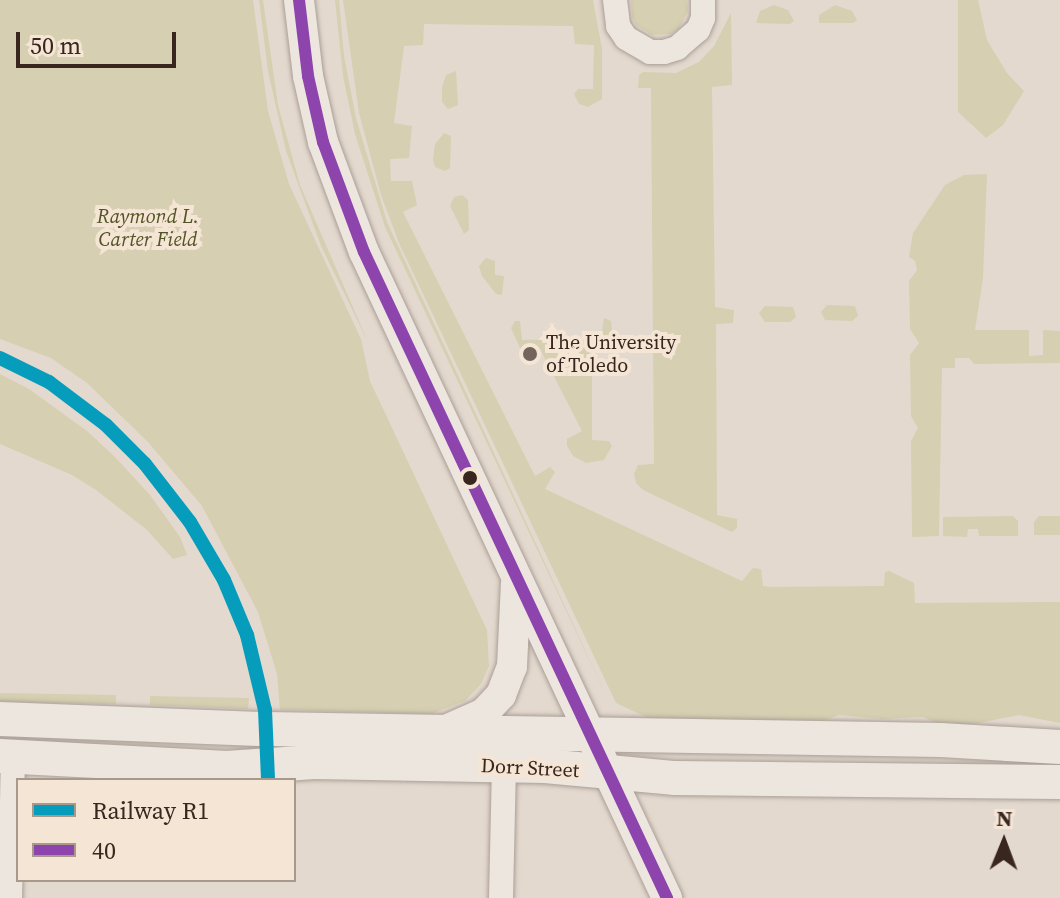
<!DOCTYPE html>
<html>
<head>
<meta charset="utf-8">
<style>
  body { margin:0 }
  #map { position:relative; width:1060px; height:898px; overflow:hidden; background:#e4d9ce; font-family:"Source Serif 4",serif }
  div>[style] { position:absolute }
  .green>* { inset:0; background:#d6cfb1; transform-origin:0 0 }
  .roads { filter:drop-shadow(0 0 2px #aa9f97) drop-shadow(0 0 2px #aa9f97) }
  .minor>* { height:24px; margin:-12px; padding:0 12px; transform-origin:12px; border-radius:12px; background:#ece6df }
  .tertiary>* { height:30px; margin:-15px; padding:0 15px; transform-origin:15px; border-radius:15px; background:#ece6df }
  .secondary>* { height:34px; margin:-17px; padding:0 17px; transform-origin:17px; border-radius:17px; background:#ece6df }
  .bus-1>* { height:12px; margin:-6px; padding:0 6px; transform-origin:6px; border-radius:6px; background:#8e44ad }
  .rail-1>* { height:14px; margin:-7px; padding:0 7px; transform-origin:7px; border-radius:7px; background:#069cbc }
  .dots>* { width:22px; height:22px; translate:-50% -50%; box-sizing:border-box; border:4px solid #f5e5d5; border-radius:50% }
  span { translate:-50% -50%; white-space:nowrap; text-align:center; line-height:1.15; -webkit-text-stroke:8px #f5e5d5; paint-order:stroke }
  .park-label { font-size:20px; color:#525426; font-style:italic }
  .poi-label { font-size:20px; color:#38261f }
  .left { translate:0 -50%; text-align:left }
  .street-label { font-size:20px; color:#38261f }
  .legend { position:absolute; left:16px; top:778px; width:280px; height:104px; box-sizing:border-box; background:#f5e5d5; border:2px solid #a9998c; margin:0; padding:10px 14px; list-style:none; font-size:24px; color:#38261f }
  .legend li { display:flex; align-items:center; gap:16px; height:40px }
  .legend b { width:40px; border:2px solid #a9998c }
  .north { position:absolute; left:964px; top:802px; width:80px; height:80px; -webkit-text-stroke:6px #f5e5d5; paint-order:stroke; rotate:1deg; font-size:22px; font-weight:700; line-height:32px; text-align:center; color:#38261f }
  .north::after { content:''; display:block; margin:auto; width:28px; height:36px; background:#38261f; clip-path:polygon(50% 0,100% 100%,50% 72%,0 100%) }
  .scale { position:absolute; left:16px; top:32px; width:160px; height:36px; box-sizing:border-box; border:4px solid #38261f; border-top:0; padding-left:10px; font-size:24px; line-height:28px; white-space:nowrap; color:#38261f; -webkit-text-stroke:6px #f5e5d5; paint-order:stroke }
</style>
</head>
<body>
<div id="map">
  <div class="green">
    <i style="clip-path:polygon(0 0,253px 0,268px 111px,289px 184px,361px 339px,370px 381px,487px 630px,489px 666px,481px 684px,465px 701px,431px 714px,280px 710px,277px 674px,258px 612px,202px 506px,148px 442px,87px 383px,51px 358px,0 339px)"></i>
    <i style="clip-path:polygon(259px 0,263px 0,278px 105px,300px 185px,368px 342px,321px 246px,286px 151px,268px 71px)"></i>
    <i style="clip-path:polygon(335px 0,339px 0,344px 56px,356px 118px,387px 222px,611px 706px,385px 227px,355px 134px,343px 76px)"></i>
    <i style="clip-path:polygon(343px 0,593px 0,602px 49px,602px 99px,588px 107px,579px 104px,574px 94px,578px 89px,593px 89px,594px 45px,575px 44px,573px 26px,424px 24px,423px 45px,404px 46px,394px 123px,412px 126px,409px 158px,390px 159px,391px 181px,412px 181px,417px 205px,403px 212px,535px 476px,550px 467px,555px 472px,545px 489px,742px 581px,753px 568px,761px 569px,763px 586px,771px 587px,884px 586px,885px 572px,889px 571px,914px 583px,915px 603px,1060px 602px,1060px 723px,1019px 715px,968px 725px,937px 723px,923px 717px,882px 719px,839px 715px,823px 721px,648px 718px,616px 703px,399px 243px,381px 195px,359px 113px)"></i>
    <i style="clip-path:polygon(631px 0,687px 0,688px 11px,679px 28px,671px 34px,652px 35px,636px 25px,632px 17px)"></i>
    <i style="clip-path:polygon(958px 0,978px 0,987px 40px,1007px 73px,1024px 91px,1003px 125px,986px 138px,958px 112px)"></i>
    <i style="clip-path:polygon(774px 5px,788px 10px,794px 21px,790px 24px,756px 23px,760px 11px)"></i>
    <i style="clip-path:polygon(835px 5px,852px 11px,857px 20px,853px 23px,819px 23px,819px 15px)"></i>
    <i style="clip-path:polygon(731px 13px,732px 85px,712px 87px,715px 307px,734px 310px,733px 323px,716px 324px,717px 515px,737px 519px,737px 528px,732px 532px,643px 490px,636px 483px,634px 474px,638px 465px,654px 464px,651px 88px,638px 88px,639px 75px,643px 72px,676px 73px,699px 62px,714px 46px)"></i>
    <i style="clip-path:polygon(456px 71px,458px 105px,448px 109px,442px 102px,442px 87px,446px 75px)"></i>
    <i style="clip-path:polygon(444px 133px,451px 136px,450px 168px,445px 171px,435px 167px,433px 160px,435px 144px)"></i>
    <i style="clip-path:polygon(987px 174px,983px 278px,975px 330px,1029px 330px,1029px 356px,1043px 355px,1043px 330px,1060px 331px,1060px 363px,974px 364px,969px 358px,955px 358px,955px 368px,942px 368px,939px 536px,912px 537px,911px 441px,918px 428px,911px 416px,910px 355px,919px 343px,910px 329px,909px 281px,917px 270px,915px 261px,909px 257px,913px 233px,945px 185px,964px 175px)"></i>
    <i style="clip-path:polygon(462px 195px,468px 200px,469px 230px,464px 234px,450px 206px,454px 197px)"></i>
    <i style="clip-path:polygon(486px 258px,495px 261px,495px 275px,504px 276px,502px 295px,496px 294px,482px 276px,479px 266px)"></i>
    <i style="clip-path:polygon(827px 305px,855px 306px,858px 316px,852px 321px,825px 320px,821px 312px)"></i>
    <i style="clip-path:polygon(765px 306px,793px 307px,796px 317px,790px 322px,765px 322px,759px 313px)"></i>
    <i style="clip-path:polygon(604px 318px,611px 321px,613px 342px,592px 344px,592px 440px,609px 441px,612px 446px,604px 460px,586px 463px,573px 456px,567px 446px,567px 439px,582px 431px,540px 349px,521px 350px,511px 328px,515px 321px,520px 321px,522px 340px,601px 338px)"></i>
    <i style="clip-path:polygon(0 374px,29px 389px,87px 431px,114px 456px,150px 495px,180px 537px,187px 555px,173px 559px,147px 530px,96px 490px,72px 475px,0 444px)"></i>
    <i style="clip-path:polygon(1013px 516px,1018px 521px,1018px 536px,979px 536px,978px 529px,968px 529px,967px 537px,943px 536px,943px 517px)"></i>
    <i style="clip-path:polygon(1039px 516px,1060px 516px,1060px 535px,1034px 535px,1034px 522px)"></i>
    <i style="left:0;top:693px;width:116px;height:9px;rotate:1deg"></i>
    <i style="clip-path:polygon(150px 696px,249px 698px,248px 709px,150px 705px)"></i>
  </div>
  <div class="roads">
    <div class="minor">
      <i style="left:615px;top:0;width:26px;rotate:83deg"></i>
      <i style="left:618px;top:26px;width:14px;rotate:56deg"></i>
      <i style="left:626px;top:38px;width:28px;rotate:30deg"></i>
      <i style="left:650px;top:52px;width:14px"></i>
      <i style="left:664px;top:52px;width:14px;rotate:-17deg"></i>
      <i style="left:677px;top:48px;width:28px;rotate:-41deg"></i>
      <i style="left:698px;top:30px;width:13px;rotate:-67deg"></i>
      <i style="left:703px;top:18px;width:18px;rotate:-90deg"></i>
      <i style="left:10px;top:898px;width:142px;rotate:-88.8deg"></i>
      <i style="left:501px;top:898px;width:132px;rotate:-88.7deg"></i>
    </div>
    <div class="tertiary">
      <i style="left:299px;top:0;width:77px;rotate:83.2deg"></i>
      <i style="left:308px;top:76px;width:68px;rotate:77.2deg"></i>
      <i style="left:323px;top:142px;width:117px;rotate:69.6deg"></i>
      <i style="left:364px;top:252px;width:714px;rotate:64.87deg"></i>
      <i style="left:446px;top:730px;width:42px;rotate:-24.1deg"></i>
      <i style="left:484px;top:713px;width:25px;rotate:-47deg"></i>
      <i style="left:501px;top:695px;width:30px;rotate:-69deg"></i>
      <i style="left:512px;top:667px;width:84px;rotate:-87.3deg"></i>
    </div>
    <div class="secondary">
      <i style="left:0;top:719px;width:266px;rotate:2.2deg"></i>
      <i style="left:266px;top:729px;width:675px;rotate:0.93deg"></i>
      <i style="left:941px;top:740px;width:119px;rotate:3.4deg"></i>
      <i style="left:0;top:756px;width:227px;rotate:3deg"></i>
      <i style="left:227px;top:768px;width:87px;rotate:-3.9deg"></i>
      <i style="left:314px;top:762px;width:231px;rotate:1deg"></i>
      <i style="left:545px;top:766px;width:131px;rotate:5.3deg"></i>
      <i style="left:675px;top:778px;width:385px;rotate:0.6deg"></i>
    </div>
  </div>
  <div class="bus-1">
    <i style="left:299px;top:0;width:77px;rotate:83.2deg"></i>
    <i style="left:308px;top:76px;width:68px;rotate:77.2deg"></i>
    <i style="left:323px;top:142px;width:117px;rotate:69.6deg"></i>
    <i style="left:364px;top:252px;width:714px;rotate:64.87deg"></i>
  </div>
  <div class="rail-1">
    <i style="left:0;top:358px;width:55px;rotate:26.1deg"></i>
    <i style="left:49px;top:382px;width:71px;rotate:37deg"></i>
    <i style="left:106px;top:425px;width:55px;rotate:45deg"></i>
    <i style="left:145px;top:464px;width:73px;rotate:52.2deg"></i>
    <i style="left:190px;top:522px;width:67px;rotate:59.6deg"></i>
    <i style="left:224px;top:580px;width:60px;rotate:67.3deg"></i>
    <i style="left:247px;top:635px;width:77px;rotate:76.5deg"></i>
    <i style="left:265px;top:710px;width:70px;rotate:87.5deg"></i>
  </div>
  <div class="dots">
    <i style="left:530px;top:354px;background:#74655c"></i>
    <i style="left:470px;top:478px;background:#38261f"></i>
  </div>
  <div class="park-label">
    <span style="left:148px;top:228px">Raymond L.<br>Carter Field</span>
  </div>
  <div class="poi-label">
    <span class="left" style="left:546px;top:354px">The University<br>of Toledo</span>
  </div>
  <div class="street-label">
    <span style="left:530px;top:768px;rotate:3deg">Dorr Street</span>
  </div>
  <ul class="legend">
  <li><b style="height:10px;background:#069cbc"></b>Railway R1</li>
  <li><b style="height:10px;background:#8e44ad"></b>40</li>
  </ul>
  <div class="north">N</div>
  <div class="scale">50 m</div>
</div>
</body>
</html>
